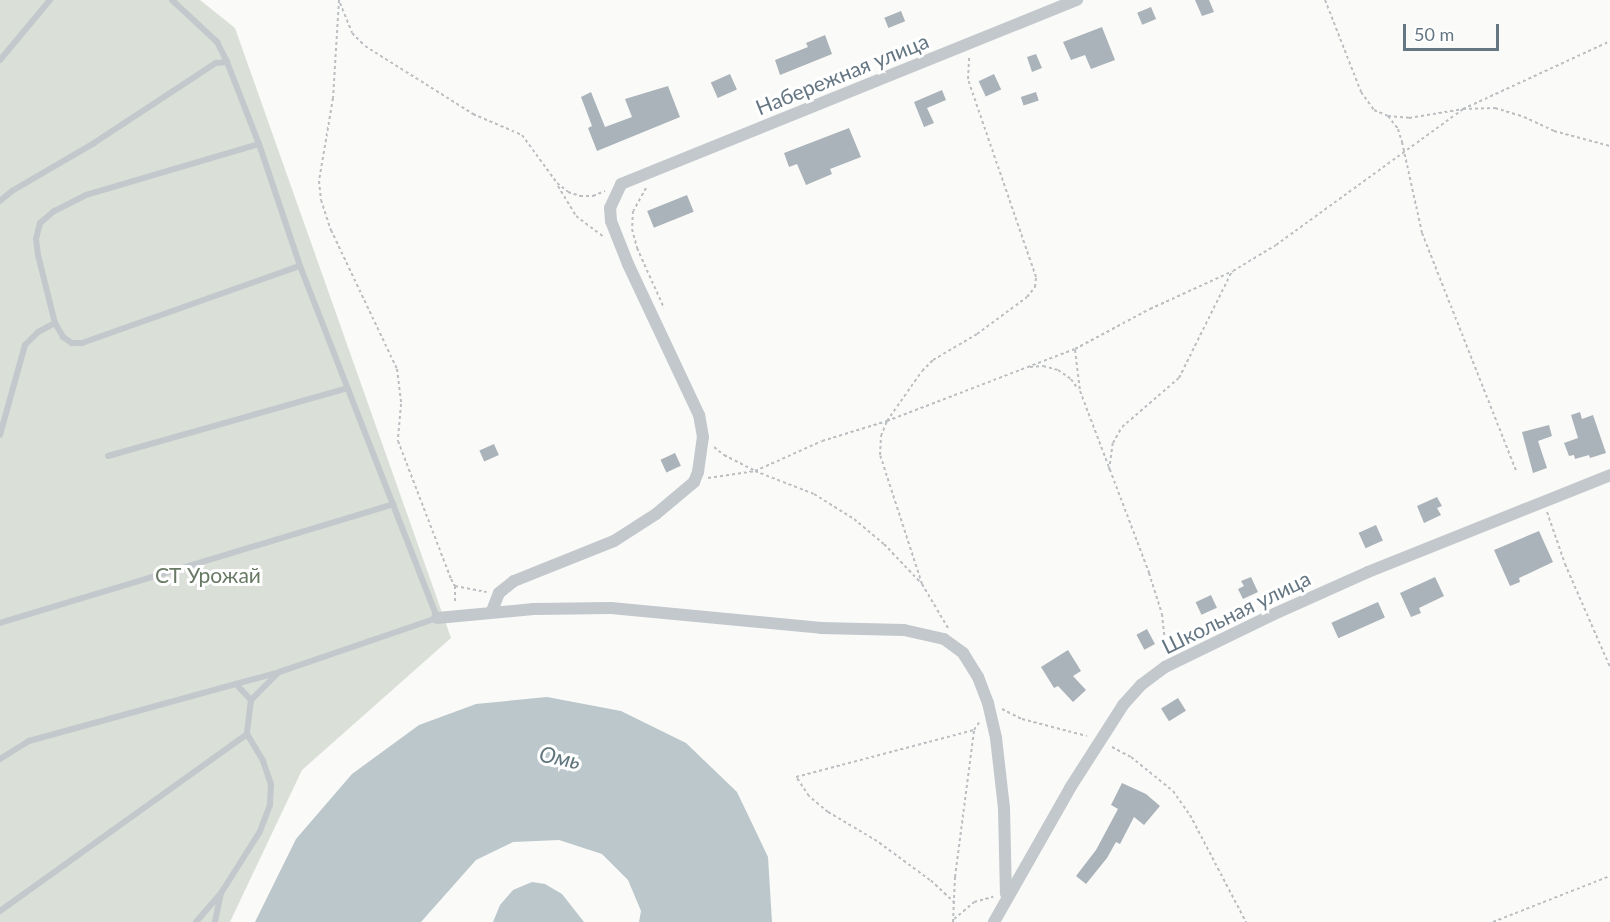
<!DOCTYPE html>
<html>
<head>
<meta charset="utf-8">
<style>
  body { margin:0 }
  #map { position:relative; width:1610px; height:922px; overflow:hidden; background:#fafaf8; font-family:Lato,sans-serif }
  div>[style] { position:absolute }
  .green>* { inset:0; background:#dadfd7 }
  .water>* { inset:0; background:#bbc7cb }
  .building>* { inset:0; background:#aab3b9; transform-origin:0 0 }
  .path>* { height:2px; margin-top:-1px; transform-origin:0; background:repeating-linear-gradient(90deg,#bbbfc2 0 3px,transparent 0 6px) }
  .lane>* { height:6px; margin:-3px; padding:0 3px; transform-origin:3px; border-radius:3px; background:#c3c8cc }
  .street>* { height:12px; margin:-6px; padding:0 6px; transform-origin:6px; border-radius:6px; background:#c3c8cc }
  span { translate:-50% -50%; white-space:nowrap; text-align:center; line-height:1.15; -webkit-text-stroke:6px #fff; paint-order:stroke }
  .street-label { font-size:21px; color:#657683 }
  .park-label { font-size:21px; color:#687a64 }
  .water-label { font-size:22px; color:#60757c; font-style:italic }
  .scale { position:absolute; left:1403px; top:24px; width:96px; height:27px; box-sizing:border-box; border:3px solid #657683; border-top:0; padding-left:8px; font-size:18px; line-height:21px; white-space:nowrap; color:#657683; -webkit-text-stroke:4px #fff; paint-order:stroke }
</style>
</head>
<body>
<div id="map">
  <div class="green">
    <i style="clip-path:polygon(0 0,200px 0,235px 28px,451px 638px,302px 770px,230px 922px,0 922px)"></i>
  </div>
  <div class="water">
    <i style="clip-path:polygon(547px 697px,621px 711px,686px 743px,737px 792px,768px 857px,772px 922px,639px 922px,641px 911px,628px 880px,602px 854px,559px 840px,513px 842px,476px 860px,421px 922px,255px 922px,296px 839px,352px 774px,419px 725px,476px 704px)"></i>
    <i style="clip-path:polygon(532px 882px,545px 884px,562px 894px,584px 922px,493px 922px,500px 905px,513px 890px)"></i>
  </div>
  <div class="building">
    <i style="clip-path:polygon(1195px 0,1209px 0,1214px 12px,1202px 16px)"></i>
    <i style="left:1151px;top:7px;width:13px;height:15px;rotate:67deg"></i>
    <i style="left:901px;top:11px;width:11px;height:18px;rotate:68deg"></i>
    <i style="clip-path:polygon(1102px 27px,1115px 60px,1091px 69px,1085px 55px,1071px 60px,1063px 42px)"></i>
    <i style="clip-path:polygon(825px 35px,832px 54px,780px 75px,775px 60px,808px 47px,806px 43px)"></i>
    <i style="clip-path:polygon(1036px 54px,1042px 68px,1032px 72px,1027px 57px)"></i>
    <i style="left:730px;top:74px;width:17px;height:21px;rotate:66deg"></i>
    <i style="left:994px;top:74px;width:17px;height:17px;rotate:65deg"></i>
    <i style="clip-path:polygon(668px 86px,680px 117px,597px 151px,588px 128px,592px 126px,581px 97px,591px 92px,605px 127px,632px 117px,625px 99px)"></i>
    <i style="clip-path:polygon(942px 90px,946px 100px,927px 108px,934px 123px,924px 127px,914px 102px)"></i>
    <i style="left:1036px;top:92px;width:9px;height:16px;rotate:72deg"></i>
    <i style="clip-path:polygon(849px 128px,861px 157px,830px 169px,832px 174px,806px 185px,797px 164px,789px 167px,784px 153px)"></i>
    <i style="left:687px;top:195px;width:18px;height:43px;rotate:68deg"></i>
    <i style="clip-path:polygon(1580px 412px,1582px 419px,1593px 415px,1606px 453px,1590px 458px,1589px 455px,1575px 459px,1574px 455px,1569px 456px,1564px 443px,1578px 438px,1571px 415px)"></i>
    <i style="clip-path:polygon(1549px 425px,1552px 436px,1538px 441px,1547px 468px,1533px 473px,1522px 432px)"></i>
    <i style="left:494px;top:444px;width:12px;height:16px;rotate:66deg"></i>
    <i style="left:675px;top:453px;width:14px;height:16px;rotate:65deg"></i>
    <i style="clip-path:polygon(1437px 497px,1442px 506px,1437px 508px,1441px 515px,1424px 523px,1417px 506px)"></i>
    <i style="left:1376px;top:525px;width:17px;height:19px;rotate:66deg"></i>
    <i style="clip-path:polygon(1539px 531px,1553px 562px,1519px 578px,1520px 582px,1510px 586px,1494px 550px)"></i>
    <i style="clip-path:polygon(1251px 577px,1258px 592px,1243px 599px,1238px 589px,1244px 586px,1241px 581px)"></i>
    <i style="clip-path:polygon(1435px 577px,1444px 596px,1419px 608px,1421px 613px,1411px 617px,1400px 593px)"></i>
    <i style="left:1211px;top:595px;width:14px;height:17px;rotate:65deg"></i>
    <i style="left:1378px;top:602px;width:17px;height:51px;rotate:66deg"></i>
    <i style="left:1147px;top:629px;width:17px;height:12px;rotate:62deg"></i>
    <i style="clip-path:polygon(1068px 650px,1081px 671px,1073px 676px,1086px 690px,1073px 702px,1058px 686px,1054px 688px,1041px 667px)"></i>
    <i style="left:1178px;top:698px;width:15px;height:20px;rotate:58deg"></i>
    <i style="clip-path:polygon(1122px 783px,1146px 794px,1160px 806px,1144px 825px,1134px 817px,1120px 844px,1116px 842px,1107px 858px,1086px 884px,1076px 876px,1096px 850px,1118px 809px,1111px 805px)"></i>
  </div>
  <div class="path">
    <i style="left:339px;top:0;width:98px;rotate:93.5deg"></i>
    <i style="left:333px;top:98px;width:84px;rotate:99.6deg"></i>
    <i style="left:319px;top:181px;width:19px;rotate:84deg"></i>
    <i style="left:321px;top:200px;width:32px;rotate:72deg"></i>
    <i style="left:331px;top:230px;width:154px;rotate:64.6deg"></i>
    <i style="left:397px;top:369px;width:35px;rotate:83deg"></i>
    <i style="left:401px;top:404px;width:37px;rotate:95deg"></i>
    <i style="left:398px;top:441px;width:148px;rotate:69deg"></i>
    <i style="left:451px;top:579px;width:8px;rotate:60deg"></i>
    <i style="left:455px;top:586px;width:32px;rotate:11deg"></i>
    <i style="left:1325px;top:0;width:99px;rotate:68.6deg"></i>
    <i style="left:1361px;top:92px;width:22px;rotate:54deg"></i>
    <i style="left:1374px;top:110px;width:15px;rotate:23deg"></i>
    <i style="left:1388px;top:116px;width:21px;rotate:5deg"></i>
    <i style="left:1409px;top:118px;width:55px;rotate:-9.5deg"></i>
    <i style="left:1463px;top:109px;width:32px;rotate:-2deg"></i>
    <i style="left:1495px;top:108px;width:30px;rotate:17deg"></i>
    <i style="left:1524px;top:117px;width:33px;rotate:25deg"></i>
    <i style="left:1554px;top:131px;width:58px;rotate:15deg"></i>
    <i style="left:340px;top:3px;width:32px;rotate:68deg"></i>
    <i style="left:352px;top:33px;width:18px;rotate:45deg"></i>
    <i style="left:365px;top:46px;width:128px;rotate:32.2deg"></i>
    <i style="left:473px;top:114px;width:53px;rotate:23.2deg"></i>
    <i style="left:522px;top:135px;width:59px;rotate:53.9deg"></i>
    <i style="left:557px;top:183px;width:14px;rotate:39deg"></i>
    <i style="left:568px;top:192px;width:13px;rotate:18deg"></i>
    <i style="left:580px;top:196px;width:13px"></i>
    <i style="left:593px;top:196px;width:13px;rotate:-23deg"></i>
    <i style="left:1388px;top:116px;width:16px;rotate:52deg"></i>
    <i style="left:1398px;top:129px;width:14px;rotate:73deg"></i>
    <i style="left:1402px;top:142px;width:93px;rotate:77.6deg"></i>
    <i style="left:1422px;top:233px;width:256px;rotate:68.4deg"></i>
    <i style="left:558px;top:186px;width:35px;rotate:59deg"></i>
    <i style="left:576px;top:216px;width:34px;rotate:37deg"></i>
    <i style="left:646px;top:188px;width:26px;rotate:119deg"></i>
    <i style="left:633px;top:211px;width:18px;rotate:93deg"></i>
    <i style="left:632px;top:229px;width:20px;rotate:75deg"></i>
    <i style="left:637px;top:248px;width:66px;rotate:65.8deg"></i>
    <i style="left:1075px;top:350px;width:41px;rotate:83deg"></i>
    <i style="left:1080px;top:391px;width:195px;rotate:69.2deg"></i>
    <i style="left:1149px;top:573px;width:43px;rotate:72.4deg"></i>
    <i style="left:1162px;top:614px;width:38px;rotate:84deg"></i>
    <i style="left:1030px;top:367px;width:13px;rotate:-4deg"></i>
    <i style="left:1043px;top:366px;width:16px;rotate:15deg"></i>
    <i style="left:1058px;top:370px;width:16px;rotate:35deg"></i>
    <i style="left:1071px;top:379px;width:12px;rotate:55deg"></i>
    <i style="left:714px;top:447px;width:13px;rotate:39deg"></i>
    <i style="left:724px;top:455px;width:35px;rotate:27deg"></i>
    <i style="left:755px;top:471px;width:63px;rotate:21.3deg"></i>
    <i style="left:814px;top:494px;width:47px;rotate:32deg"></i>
    <i style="left:854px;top:519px;width:39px;rotate:40deg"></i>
    <i style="left:884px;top:544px;width:55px;rotate:46.5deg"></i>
    <i style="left:922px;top:584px;width:51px;rotate:59.4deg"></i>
    <i style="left:1109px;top:470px;width:27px;rotate:-82deg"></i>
    <i style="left:1113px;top:443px;width:18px;rotate:-61deg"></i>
    <i style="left:1122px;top:427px;width:75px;rotate:-40.7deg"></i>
    <i style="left:1179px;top:378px;width:119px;rotate:-63.6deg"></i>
    <i style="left:708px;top:478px;width:48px;rotate:-8.5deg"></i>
    <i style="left:755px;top:471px;width:73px;rotate:-24.1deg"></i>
    <i style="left:822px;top:441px;width:68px;rotate:-17.1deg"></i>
    <i style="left:887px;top:421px;width:201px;rotate:-21deg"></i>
    <i style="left:1075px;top:349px;width:85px;rotate:-28.1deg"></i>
    <i style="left:1150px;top:309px;width:91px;rotate:-24.6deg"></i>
    <i style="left:1233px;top:271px;width:50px;rotate:-31.2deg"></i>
    <i style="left:1276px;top:245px;width:231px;rotate:-36deg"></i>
    <i style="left:1463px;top:109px;width:162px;rotate:-24.8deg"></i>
    <i style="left:1547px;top:512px;width:55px;rotate:70.9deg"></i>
    <i style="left:1565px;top:564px;width:112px;rotate:66.4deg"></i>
    <i style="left:922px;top:584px;width:136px;rotate:-108deg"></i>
    <i style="left:880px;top:455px;width:19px;rotate:-87deg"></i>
    <i style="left:881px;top:436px;width:16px;rotate:-68deg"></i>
    <i style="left:887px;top:421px;width:61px;rotate:-55deg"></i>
    <i style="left:922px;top:371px;width:16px;rotate:-45deg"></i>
    <i style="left:933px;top:360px;width:51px;rotate:-30.6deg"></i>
    <i style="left:977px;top:334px;width:62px;rotate:-36.5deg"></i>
    <i style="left:1027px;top:297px;width:13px;rotate:-51deg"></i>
    <i style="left:1035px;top:287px;width:10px;rotate:-84deg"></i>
    <i style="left:1036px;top:277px;width:209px;rotate:-109deg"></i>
    <i style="left:968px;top:79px;width:22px;rotate:-87deg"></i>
    <i style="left:455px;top:586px;width:18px;rotate:90deg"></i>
    <i style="left:1002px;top:709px;width:22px;rotate:27deg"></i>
    <i style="left:1022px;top:719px;width:67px;rotate:14.7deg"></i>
    <i style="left:1112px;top:747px;width:21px;rotate:28deg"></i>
    <i style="left:1131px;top:757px;width:54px;rotate:39deg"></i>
    <i style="left:1173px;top:791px;width:29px;rotate:55deg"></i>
    <i style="left:1190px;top:815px;width:121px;rotate:62.4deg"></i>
    <i style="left:955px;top:903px;width:34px;rotate:-137deg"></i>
    <i style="left:930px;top:880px;width:66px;rotate:-143.7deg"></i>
    <i style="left:877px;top:841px;width:57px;rotate:-149.4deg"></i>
    <i style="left:828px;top:812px;width:25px;rotate:-140deg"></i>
    <i style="left:809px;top:796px;width:23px;rotate:-124deg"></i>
    <i style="left:796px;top:777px;width:184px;rotate:-14.8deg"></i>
    <i style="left:954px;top:919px;width:26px;rotate:-40deg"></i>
    <i style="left:974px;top:902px;width:20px;rotate:-15deg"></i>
    <i style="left:953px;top:922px;width:45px;rotate:-87.5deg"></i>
    <i style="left:955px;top:877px;width:148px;rotate:-82.6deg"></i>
    <i style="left:974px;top:730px;width:11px;rotate:-56deg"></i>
    <i style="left:1493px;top:922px;width:126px;rotate:-21.5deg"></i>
  </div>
  <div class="lane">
    <i style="left:172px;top:0;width:62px;rotate:43deg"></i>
    <i style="left:217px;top:42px;width:22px;rotate:63deg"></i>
    <i style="left:0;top:60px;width:78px;rotate:-50.2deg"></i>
    <i style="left:259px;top:144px;width:180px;rotate:163.6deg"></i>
    <i style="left:86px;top:195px;width:36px;rotate:153deg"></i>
    <i style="left:54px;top:211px;width:18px;rotate:139deg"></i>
    <i style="left:40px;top:223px;width:16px;rotate:104deg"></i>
    <i style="left:36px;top:239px;width:16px;rotate:83deg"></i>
    <i style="left:38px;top:255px;width:70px;rotate:76deg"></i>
    <i style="left:55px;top:323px;width:16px;rotate:60deg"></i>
    <i style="left:63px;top:337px;width:11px;rotate:34deg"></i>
    <i style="left:72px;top:343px;width:10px"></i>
    <i style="left:82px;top:343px;width:231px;rotate:-19.5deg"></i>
    <i style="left:0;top:201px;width:16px;rotate:-40deg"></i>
    <i style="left:12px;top:191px;width:95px;rotate:-30.3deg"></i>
    <i style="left:94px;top:143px;width:146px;rotate:-33.3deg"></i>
    <i style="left:216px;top:63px;width:11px;rotate:-5deg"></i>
    <i style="left:227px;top:62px;width:88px;rotate:68.7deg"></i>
    <i style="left:259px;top:144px;width:129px;rotate:71.4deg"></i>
    <i style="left:300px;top:266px;width:378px;rotate:68.7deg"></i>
    <i style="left:437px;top:618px;width:167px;rotate:161.1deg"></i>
    <i style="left:279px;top:672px;width:40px;rotate:135deg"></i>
    <i style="left:251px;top:700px;width:34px;rotate:97deg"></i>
    <i style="left:247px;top:734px;width:31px;rotate:59deg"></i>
    <i style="left:263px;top:761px;width:24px;rotate:71deg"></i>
    <i style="left:271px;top:784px;width:21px;rotate:93deg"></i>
    <i style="left:270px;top:805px;width:30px;rotate:111deg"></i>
    <i style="left:259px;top:833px;width:71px;rotate:122.3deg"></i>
    <i style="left:221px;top:893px;width:30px;rotate:102deg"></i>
    <i style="left:0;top:435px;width:93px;rotate:-74.5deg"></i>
    <i style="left:25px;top:345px;width:18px;rotate:-45deg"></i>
    <i style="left:38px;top:332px;width:19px;rotate:-28deg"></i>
    <i style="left:108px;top:456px;width:249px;rotate:-15.8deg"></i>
    <i style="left:0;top:623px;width:411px;rotate:-16.8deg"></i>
    <i style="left:236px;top:684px;width:22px;rotate:47deg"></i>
    <i style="left:0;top:759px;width:34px;rotate:-32deg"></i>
    <i style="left:29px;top:741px;width:256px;rotate:-15.4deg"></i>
    <i style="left:0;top:911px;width:304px;rotate:-35.6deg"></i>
    <i style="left:196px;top:922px;width:38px;rotate:-49deg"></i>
  </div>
  <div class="street">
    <i style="left:492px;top:611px;width:19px;rotate:-69deg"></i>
    <i style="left:499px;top:593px;width:19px;rotate:-39deg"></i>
    <i style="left:514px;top:581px;width:108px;rotate:-21.8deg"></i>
    <i style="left:614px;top:541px;width:50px;rotate:-32.7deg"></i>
    <i style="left:656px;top:514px;width:50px;rotate:-40.1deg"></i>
    <i style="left:694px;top:482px;width:11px;rotate:-68deg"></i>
    <i style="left:698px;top:472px;width:35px;rotate:-82deg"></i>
    <i style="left:703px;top:437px;width:22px;rotate:-100deg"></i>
    <i style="left:699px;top:415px;width:167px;rotate:-115.2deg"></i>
    <i style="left:628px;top:264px;width:46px;rotate:-111.6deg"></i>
    <i style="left:611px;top:221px;width:13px;rotate:-94deg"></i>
    <i style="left:610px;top:208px;width:26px;rotate:-65deg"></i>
    <i style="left:621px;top:184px;width:492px;rotate:-22deg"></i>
    <i style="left:437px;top:618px;width:97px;rotate:-5.3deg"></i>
    <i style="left:534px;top:609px;width:77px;rotate:-0.7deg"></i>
    <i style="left:611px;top:608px;width:211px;rotate:5.4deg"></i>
    <i style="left:821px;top:628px;width:83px;rotate:1.4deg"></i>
    <i style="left:904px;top:630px;width:41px;rotate:12.7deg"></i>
    <i style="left:944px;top:639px;width:24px;rotate:36deg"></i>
    <i style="left:963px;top:653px;width:28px;rotate:58deg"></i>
    <i style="left:978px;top:677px;width:28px;rotate:69deg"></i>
    <i style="left:988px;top:703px;width:36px;rotate:77deg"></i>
    <i style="left:996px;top:738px;width:70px;rotate:83.5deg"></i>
    <i style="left:1004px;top:808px;width:86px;rotate:88.7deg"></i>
    <i style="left:994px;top:922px;width:154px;rotate:-60.4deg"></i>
    <i style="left:1070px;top:788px;width:98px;rotate:-57.4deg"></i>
    <i style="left:1123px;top:705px;width:27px;rotate:-48deg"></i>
    <i style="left:1141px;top:685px;width:30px;rotate:-37deg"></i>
    <i style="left:1165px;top:667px;width:119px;rotate:-25.9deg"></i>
    <i style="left:1272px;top:615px;width:105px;rotate:-24.1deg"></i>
    <i style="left:1368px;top:572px;width:261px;rotate:-21.8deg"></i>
  </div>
  <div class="street-label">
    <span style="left:842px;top:74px;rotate:-22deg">Набережная улица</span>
    <span style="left:1236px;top:612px;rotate:-26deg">Школьная улица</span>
  </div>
  <div class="park-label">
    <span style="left:208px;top:575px">СТ Урожай</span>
  </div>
  <div class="water-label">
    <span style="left:560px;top:757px;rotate:12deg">Омь</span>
  </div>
  <div class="scale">50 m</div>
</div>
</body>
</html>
